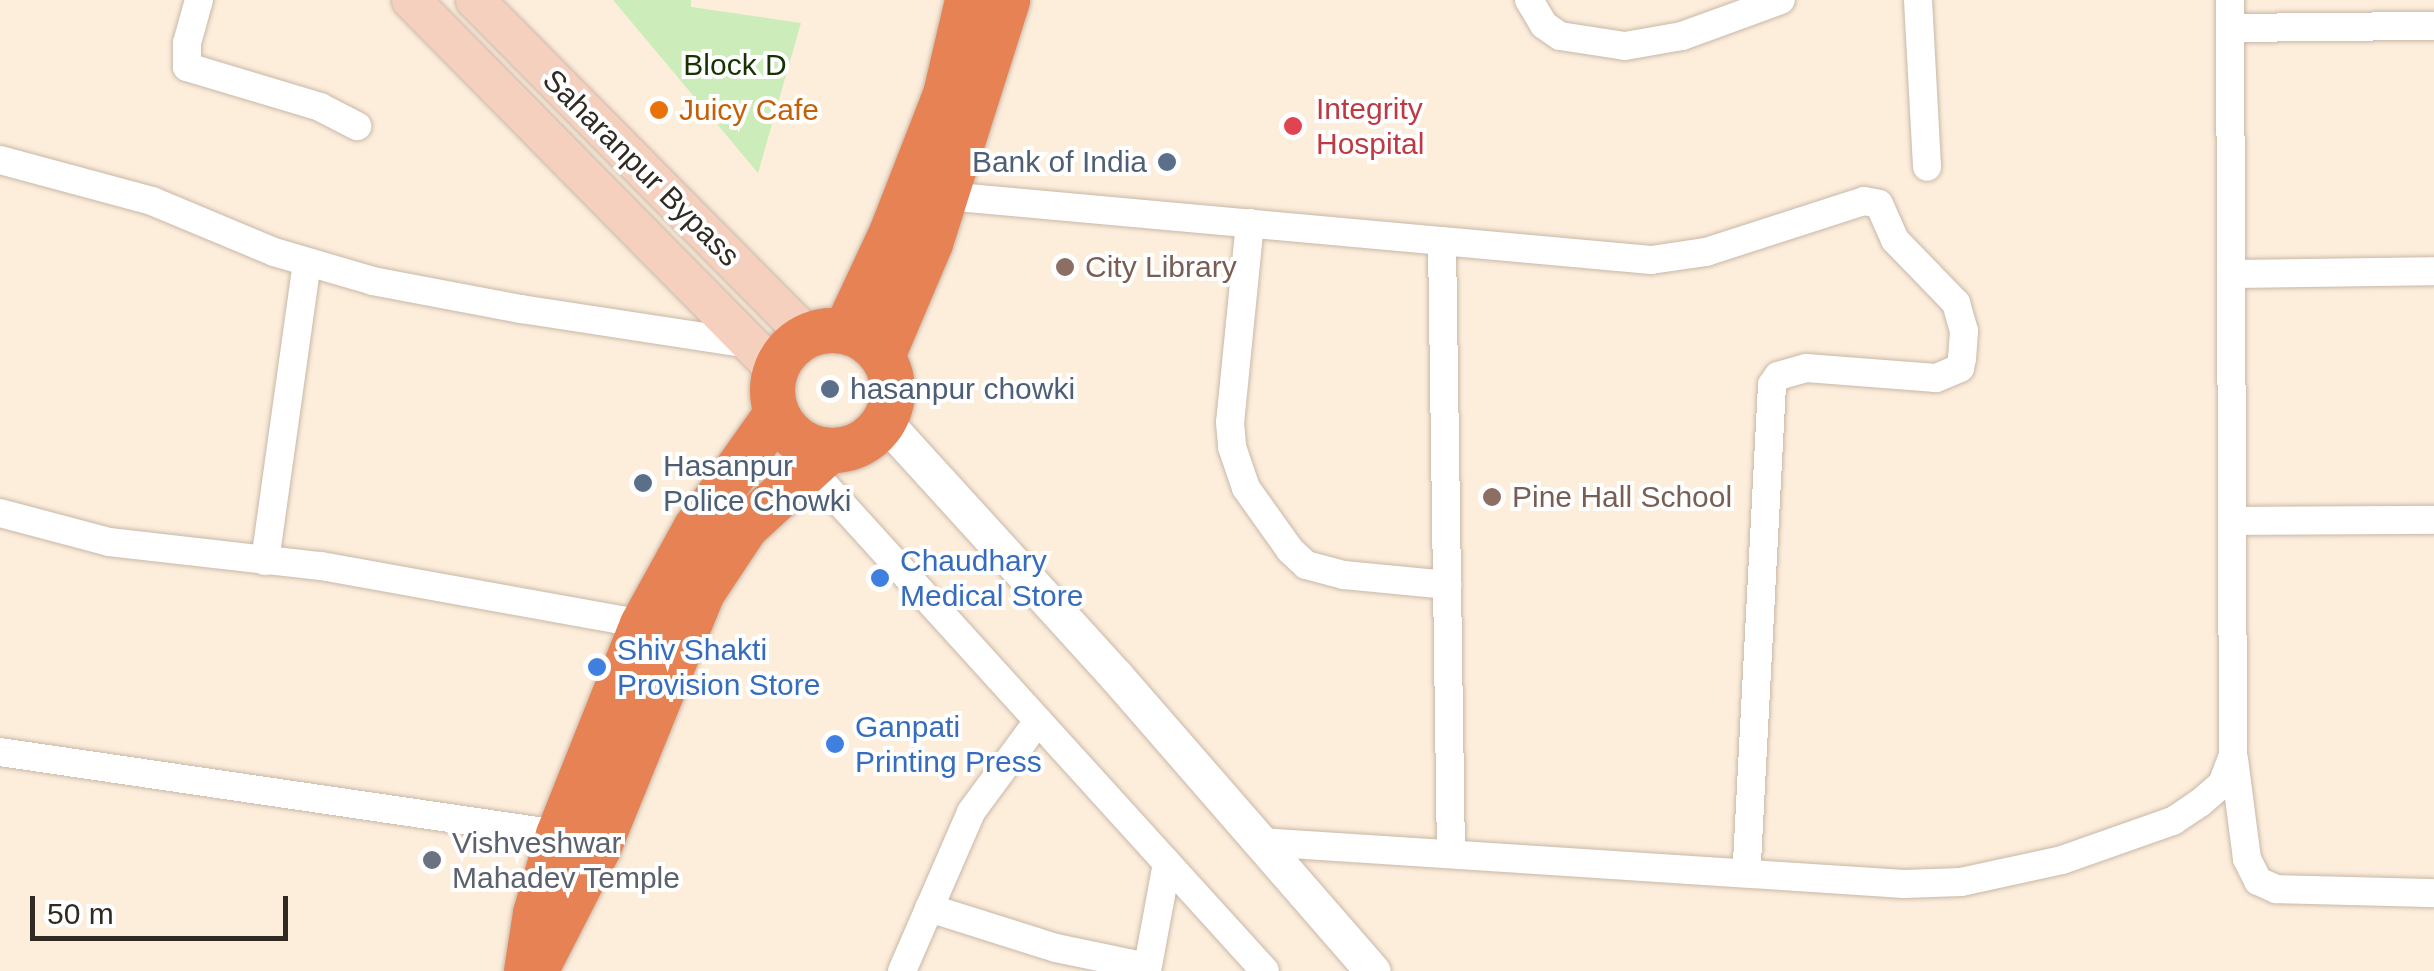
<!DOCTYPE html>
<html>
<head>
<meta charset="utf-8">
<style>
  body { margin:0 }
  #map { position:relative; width:2434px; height:971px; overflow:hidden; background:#fdeddb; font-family:Arial,sans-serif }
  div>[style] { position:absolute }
  .green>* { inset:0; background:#ccedba }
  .roads { filter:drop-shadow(0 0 2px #c8b8a8) drop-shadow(0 0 2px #c8b8a8) }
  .minor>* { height:28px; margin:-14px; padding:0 14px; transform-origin:14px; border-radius:14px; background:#fff }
  .tertiary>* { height:35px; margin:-17.5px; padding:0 17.5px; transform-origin:17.5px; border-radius:17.5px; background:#fff }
  .secondary>* { height:38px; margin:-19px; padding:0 19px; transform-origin:19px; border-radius:19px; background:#f5d0bf }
  .trunk>* { height:45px; margin:-22.5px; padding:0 22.5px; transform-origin:22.5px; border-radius:22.5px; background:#e68254 }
  .trunk>.ring { margin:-22.5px; padding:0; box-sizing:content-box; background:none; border:45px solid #e68254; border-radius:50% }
  .dots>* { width:28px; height:28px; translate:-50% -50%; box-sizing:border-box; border:5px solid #fff; border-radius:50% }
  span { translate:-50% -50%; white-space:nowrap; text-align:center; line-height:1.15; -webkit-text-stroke:8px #fff; paint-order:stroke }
  .park-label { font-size:30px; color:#173300 }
  .health-label { font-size:30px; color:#be3a42 }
  .left { translate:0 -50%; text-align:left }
  .food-label { font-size:30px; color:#c56008 }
  .service-label { font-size:30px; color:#4e5e75 }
  .right { translate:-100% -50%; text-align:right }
  .street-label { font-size:30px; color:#302a23 }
  .education-label { font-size:30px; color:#785e54 }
  .shop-label { font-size:30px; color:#366cbe }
  .worship-label { font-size:30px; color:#5b616d }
  .scale { position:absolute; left:30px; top:896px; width:258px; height:45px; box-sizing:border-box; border:5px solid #302a23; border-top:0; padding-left:12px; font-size:30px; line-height:35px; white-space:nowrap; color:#302a23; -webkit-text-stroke:8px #fff; paint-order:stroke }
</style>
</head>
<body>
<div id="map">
  <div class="green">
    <i style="clip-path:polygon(613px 0,691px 0,691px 7px,801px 23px,758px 173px)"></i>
  </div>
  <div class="roads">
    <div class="minor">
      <i style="left:199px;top:0;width:45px;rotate:105.6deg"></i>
      <i style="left:187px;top:43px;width:24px;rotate:90deg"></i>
      <i style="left:187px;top:67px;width:139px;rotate:16.7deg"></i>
      <i style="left:320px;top:107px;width:42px;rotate:27.2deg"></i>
      <i style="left:1529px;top:0;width:29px;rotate:59deg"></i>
      <i style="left:1544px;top:25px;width:19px;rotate:35deg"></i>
      <i style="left:1560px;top:36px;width:66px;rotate:8.7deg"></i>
      <i style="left:1625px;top:46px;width:58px;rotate:-10deg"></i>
      <i style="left:1682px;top:36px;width:105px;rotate:-20deg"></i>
      <i style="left:1918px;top:0;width:167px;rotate:86.9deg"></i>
      <i style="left:2230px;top:28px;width:204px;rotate:-0.6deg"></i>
      <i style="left:0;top:160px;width:157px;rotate:15.1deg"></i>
      <i style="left:152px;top:201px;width:132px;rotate:22.7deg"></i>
      <i style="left:274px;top:252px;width:103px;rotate:16.3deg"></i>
      <i style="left:373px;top:281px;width:151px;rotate:10.7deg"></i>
      <i style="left:521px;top:309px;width:232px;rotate:8.7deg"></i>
      <i style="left:946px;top:196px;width:708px;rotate:5.19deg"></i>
      <i style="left:1651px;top:260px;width:56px;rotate:-8.3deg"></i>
      <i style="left:1706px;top:252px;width:166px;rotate:-17.9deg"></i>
      <i style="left:1864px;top:201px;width:15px;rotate:11deg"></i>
      <i style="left:1879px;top:204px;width:39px;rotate:66deg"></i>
      <i style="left:1895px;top:240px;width:88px;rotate:45.9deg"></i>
      <i style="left:1956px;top:303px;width:29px;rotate:74deg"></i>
      <i style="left:1964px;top:331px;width:27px;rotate:94deg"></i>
      <i style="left:1962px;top:358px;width:10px;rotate:101deg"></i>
      <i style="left:1960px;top:368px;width:26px;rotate:157deg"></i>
      <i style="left:1936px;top:378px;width:130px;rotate:-175.6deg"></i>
      <i style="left:1806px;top:368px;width:29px;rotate:164deg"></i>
      <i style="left:1778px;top:376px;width:11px;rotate:124deg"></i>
      <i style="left:1772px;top:385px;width:489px;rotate:93deg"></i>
      <i style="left:1250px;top:223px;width:200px;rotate:95.7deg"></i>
      <i style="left:1230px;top:422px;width:25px;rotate:85deg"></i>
      <i style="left:1232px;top:447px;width:43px;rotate:71.1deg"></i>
      <i style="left:1246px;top:488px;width:76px;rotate:54.6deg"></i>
      <i style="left:1290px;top:550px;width:22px;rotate:43deg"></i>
      <i style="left:1306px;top:565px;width:39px;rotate:15deg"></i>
      <i style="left:1344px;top:575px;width:104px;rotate:5.5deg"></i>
      <i style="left:1442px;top:241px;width:613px;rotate:89.16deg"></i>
      <i style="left:2231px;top:274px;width:203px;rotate:-0.8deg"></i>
      <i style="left:808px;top:467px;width:680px;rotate:47.8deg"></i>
      <i style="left:0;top:513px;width:113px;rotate:14.9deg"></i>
      <i style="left:109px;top:542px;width:213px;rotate:6.5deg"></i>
      <i style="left:321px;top:566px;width:326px;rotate:10.2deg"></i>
      <i style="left:2233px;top:521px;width:201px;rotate:-0.3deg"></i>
      <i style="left:265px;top:561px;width:301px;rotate:-82deg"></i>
      <i style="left:0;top:752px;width:564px;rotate:8.36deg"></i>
      <i style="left:2234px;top:759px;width:101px;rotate:82.6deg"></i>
      <i style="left:2247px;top:859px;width:25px;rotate:63deg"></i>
      <i style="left:2258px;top:881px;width:20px;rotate:24deg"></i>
      <i style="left:2276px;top:889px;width:158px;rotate:1.5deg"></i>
      <i style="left:1260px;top:842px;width:645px;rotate:3.73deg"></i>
      <i style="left:1904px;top:884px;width:57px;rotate:-2deg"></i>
      <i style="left:1961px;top:882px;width:103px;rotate:-12.3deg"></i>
      <i style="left:2062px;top:860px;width:118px;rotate:-19.4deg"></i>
      <i style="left:2173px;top:821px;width:32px;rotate:-34deg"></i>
      <i style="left:2200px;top:803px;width:29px;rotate:-41deg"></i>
      <i style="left:2222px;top:784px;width:30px;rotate:-69deg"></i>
      <i style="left:2233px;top:756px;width:756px;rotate:-90.23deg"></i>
      <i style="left:929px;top:908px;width:133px;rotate:17.5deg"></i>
      <i style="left:1056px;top:948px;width:93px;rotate:11.8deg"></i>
      <i style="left:902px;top:971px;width:173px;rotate:-66.5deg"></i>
      <i style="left:971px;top:812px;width:113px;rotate:-53.6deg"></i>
      <i style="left:1147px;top:971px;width:110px;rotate:-79.5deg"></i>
    </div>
    <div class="tertiary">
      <i style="left:884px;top:421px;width:345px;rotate:47.7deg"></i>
      <i style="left:1116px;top:676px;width:391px;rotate:49deg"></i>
    </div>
    <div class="secondary">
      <i style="left:411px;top:0;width:518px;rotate:45.39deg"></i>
      <i style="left:475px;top:0;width:472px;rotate:45.3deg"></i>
    </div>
    <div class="trunk">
      <i class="ring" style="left:772px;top:330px;width:75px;height:75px"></i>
      <i style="left:845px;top:331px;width:111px;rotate:-65deg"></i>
      <i style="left:892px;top:230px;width:146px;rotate:-68.7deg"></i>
      <i style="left:945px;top:94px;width:97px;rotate:-76.8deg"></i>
      <i style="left:882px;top:356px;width:123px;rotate:-67deg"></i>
      <i style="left:930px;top:243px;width:255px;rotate:-72.4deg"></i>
      <i style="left:536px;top:969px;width:136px;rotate:-62.9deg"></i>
      <i style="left:598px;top:848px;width:276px;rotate:-67.9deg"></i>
      <i style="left:702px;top:592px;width:78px;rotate:-56.5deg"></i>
      <i style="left:745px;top:527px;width:113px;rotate:-42.5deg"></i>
      <i style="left:526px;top:971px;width:59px;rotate:-81.2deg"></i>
      <i style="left:535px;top:913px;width:82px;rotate:-73.8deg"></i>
      <i style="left:558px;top:834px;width:226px;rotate:-68.2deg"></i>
      <i style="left:642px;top:624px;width:110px;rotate:-61.1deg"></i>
      <i style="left:695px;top:528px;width:141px;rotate:-54.8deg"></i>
    </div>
  </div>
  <div class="dots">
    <i style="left:659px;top:110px;background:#e8710a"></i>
    <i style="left:1293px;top:126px;background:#e0444e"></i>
    <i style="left:1167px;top:162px;background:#5c6f8a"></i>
    <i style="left:1065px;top:267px;background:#8d6e63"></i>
    <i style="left:830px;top:389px;background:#5c6f8a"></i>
    <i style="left:643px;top:483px;background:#5c6f8a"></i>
    <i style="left:1492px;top:497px;background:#8d6e63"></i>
    <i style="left:880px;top:578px;background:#3f7fe0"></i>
    <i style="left:597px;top:667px;background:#3f7fe0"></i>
    <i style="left:835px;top:744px;background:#3f7fe0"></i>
    <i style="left:432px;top:860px;background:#6b7280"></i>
  </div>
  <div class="park-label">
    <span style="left:735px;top:65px">Block D</span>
  </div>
  <div class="health-label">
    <span class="left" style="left:1316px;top:126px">Integrity<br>Hospital</span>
  </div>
  <div class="food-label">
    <span class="left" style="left:679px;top:110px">Juicy Cafe</span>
  </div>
  <div class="service-label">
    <span class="right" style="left:1147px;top:162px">Bank of India</span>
    <span class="left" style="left:850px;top:389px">hasanpur chowki</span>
    <span class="left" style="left:663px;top:483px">Hasanpur<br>Police Chowki</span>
  </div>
  <div class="street-label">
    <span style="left:641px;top:168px;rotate:45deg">Saharanpur Bypass</span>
  </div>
  <div class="education-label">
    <span class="left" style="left:1085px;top:267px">City Library</span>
    <span class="left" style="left:1512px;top:497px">Pine Hall School</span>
  </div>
  <div class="shop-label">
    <span class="left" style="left:900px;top:578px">Chaudhary<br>Medical Store</span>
    <span class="left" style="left:617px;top:667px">Shiv Shakti<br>Provision Store</span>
    <span class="left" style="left:855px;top:744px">Ganpati<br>Printing Press</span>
  </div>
  <div class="worship-label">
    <span class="left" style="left:452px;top:860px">Vishveshwar<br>Mahadev Temple</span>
  </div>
  <div class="scale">50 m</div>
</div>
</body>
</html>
